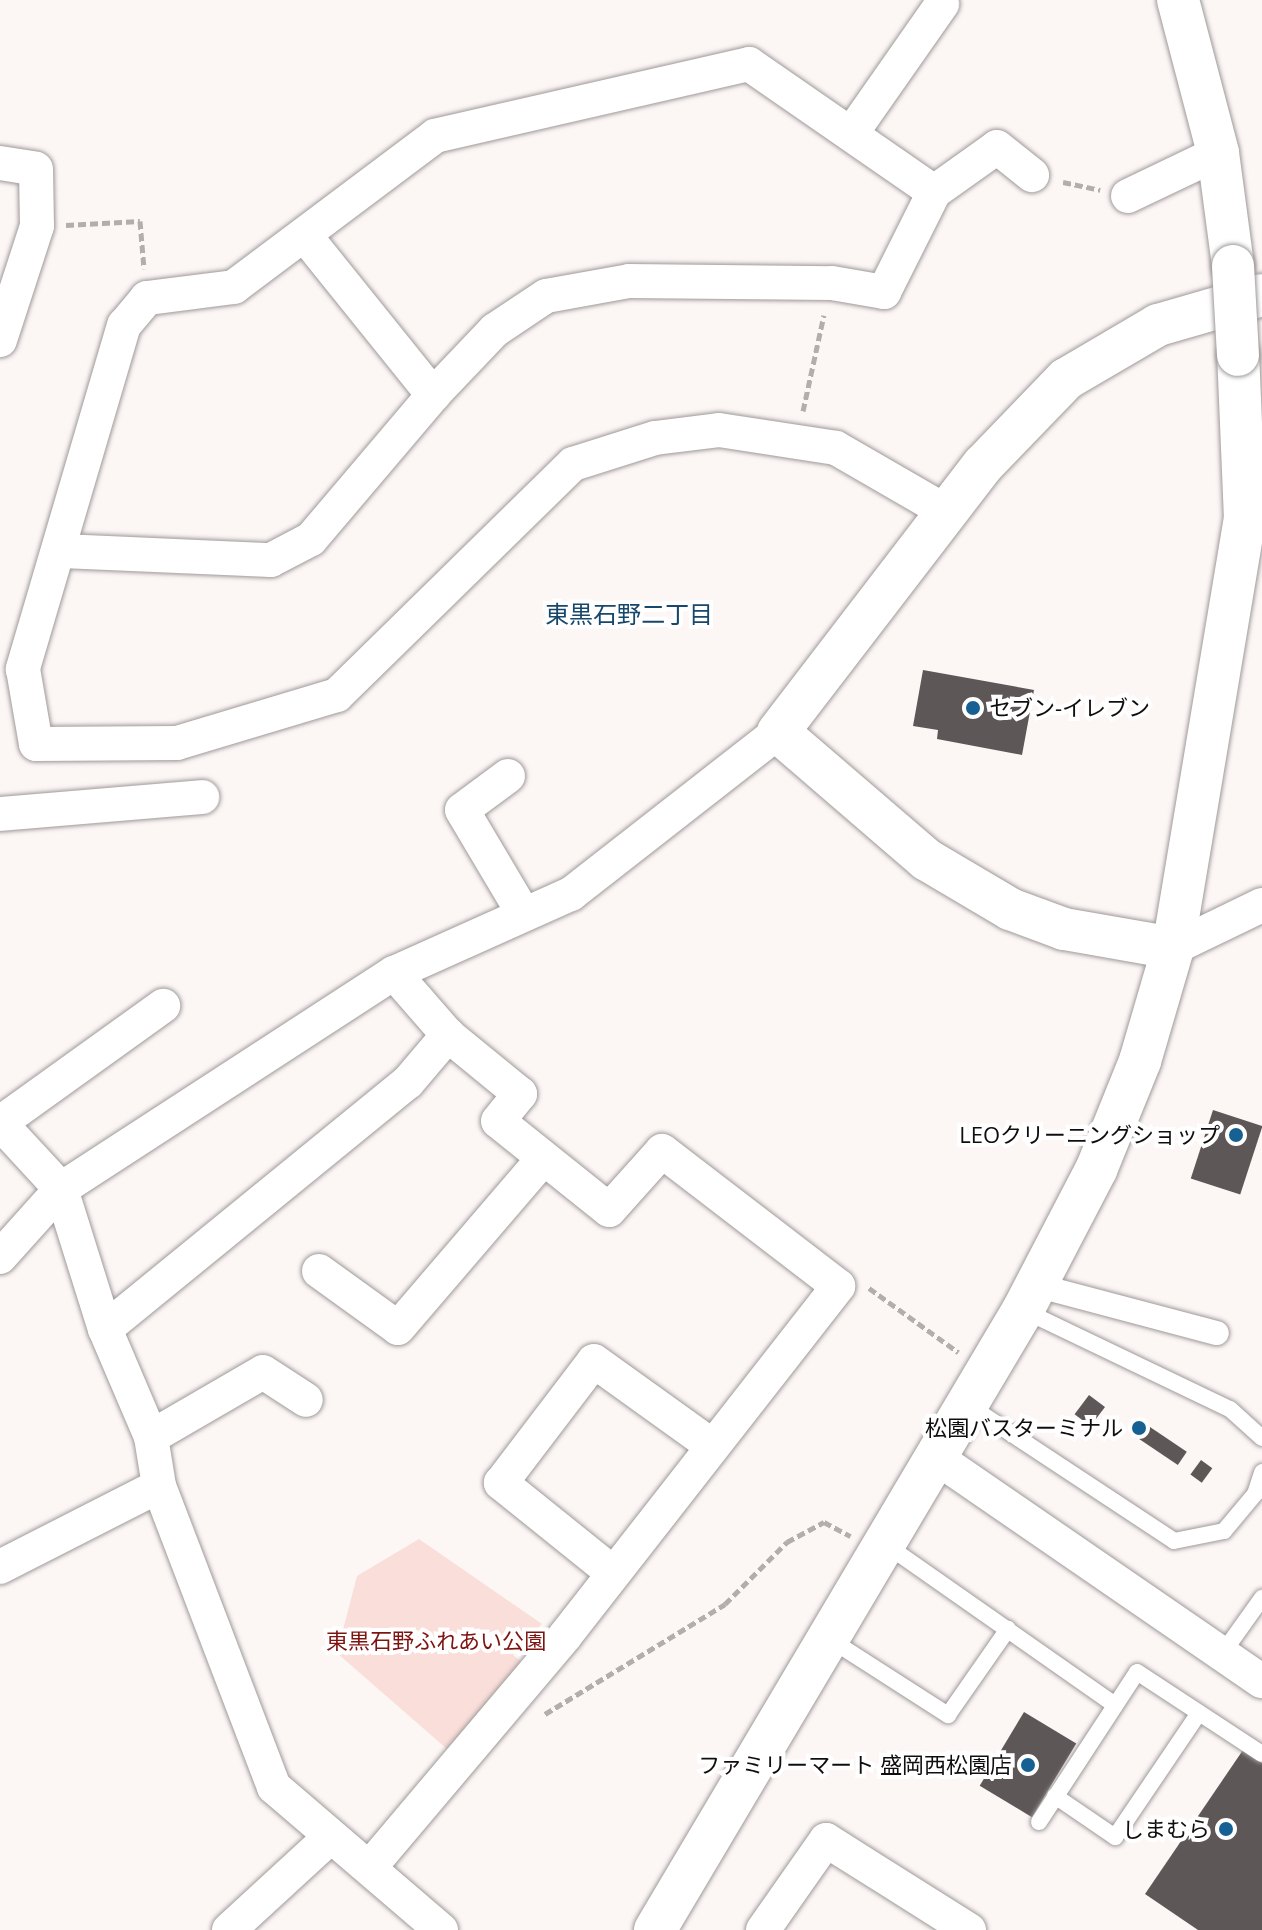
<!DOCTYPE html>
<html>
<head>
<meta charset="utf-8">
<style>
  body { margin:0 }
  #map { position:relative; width:1262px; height:1930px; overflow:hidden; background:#fcf6f5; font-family:"Open Sans","Noto Sans JP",sans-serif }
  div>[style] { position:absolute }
  .green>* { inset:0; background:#f9deda }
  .building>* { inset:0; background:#5d5857; transform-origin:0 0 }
  .path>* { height:5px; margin-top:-2.5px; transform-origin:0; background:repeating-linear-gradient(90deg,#b3aead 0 8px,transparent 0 12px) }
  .roads { filter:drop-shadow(0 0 2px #9f9a99) drop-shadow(0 0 2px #9f9a99) }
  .service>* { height:16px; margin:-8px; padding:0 8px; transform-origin:8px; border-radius:8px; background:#fff }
  .pedestrian>* { height:24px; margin:-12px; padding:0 12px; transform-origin:12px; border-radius:12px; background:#fff }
  .minor>* { height:34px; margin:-17px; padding:0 17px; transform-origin:17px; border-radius:17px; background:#fff }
  .tertiary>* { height:42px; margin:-21px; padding:0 21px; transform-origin:21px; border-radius:21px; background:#fff }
  .bridges { filter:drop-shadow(0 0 2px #9f9a99) drop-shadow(0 0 2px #9f9a99) }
  .tertiary-bridge>* { height:42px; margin:-21px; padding:0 21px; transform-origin:21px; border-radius:21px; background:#fff }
  .dots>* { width:22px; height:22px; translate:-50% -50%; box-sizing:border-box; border:4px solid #fff; border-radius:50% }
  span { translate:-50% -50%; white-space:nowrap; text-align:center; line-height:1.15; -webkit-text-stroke:8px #fff; paint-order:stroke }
  .poi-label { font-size:22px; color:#0f0d0d }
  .left { translate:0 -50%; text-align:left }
  .right { translate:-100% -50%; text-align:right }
  .park-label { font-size:22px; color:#7d1412 }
  .neighbourhood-label { font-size:24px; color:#17476b }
</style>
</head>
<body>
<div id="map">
  <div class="green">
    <i style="clip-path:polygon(419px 1539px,542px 1624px,513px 1655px,524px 1664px,447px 1749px,337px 1653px,357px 1576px)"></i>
  </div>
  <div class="building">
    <i style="clip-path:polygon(923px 670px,1034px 690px,1022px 755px,937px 739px,938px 730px,913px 726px)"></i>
    <i style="left:1213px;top:1110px;width:52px;height:72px;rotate:18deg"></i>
    <i style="left:1089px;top:1395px;width:20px;height:24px;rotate:37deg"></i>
    <i style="left:1147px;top:1425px;width:48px;height:16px;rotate:34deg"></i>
    <i style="left:1201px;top:1460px;width:14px;height:18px;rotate:36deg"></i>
    <i style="left:1024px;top:1712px;width:61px;height:86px;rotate:31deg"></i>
    <i style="clip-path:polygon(1243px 1750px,1262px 1763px,1262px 1930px,1198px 1930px,1145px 1894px)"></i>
  </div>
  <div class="path">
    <i style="left:1063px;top:182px;width:38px;rotate:12deg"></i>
    <i style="left:66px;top:225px;width:74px;rotate:-3.1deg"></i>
    <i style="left:140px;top:221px;width:48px;rotate:85.2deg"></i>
    <i style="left:803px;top:411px;width:98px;rotate:-77.7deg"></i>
    <i style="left:869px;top:1288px;width:110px;rotate:35.7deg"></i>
    <i style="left:545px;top:1714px;width:211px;rotate:-31.4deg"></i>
    <i style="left:725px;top:1604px;width:88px;rotate:-45deg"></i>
    <i style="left:787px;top:1542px;width:42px;rotate:-28.4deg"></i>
    <i style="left:824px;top:1522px;width:30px;rotate:28deg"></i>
  </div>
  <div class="roads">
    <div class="service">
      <i style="left:1023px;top:1310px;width:229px;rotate:25.6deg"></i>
      <i style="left:1230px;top:1409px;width:43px;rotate:42.2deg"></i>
      <i style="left:968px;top:1405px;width:247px;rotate:33.4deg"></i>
      <i style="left:1174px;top:1541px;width:51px;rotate:-11.3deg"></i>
      <i style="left:1224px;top:1531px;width:48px;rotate:-50deg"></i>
      <i style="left:1255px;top:1494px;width:23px;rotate:-72deg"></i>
      <i style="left:885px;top:1544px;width:281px;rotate:35deg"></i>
      <i style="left:828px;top:1638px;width:143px;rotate:32.7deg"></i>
      <i style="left:948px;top:1715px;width:105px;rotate:-55.1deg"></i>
      <i style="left:1222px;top:1654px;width:69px;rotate:-54.5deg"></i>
      <i style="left:1055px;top:1796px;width:73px;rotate:34.3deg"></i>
      <i style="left:1115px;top:1837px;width:150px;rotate:-55.9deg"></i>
      <i style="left:1039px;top:1822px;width:179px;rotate:-56.8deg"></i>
      <i style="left:1137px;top:1672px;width:149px;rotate:33.3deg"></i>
    </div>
    <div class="pedestrian">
      <i style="left:1035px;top:1285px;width:188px;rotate:14.8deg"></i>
    </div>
    <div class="minor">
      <i style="left:851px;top:134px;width:159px;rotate:-55deg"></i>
      <i style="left:0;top:163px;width:36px;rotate:9deg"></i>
      <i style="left:36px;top:169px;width:57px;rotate:89deg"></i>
      <i style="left:37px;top:226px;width:120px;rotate:108deg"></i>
      <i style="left:934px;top:192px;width:77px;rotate:-35.5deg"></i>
      <i style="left:997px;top:147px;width:45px;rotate:38.7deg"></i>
      <i style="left:1128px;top:196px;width:100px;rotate:-25.5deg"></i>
      <i style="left:306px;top:237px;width:203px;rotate:51.2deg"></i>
      <i style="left:62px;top:551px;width:209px;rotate:2.5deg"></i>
      <i style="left:271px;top:560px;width:45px;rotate:-27.7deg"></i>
      <i style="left:311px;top:539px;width:189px;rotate:-49.7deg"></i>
      <i style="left:433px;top:395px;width:90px;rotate:-46.4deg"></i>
      <i style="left:495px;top:330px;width:61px;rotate:-33.7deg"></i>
      <i style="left:546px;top:296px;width:84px;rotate:-10.2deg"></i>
      <i style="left:629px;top:281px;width:203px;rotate:0.6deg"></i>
      <i style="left:832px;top:283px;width:53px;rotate:9.8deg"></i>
      <i style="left:884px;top:292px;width:112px;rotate:-63.4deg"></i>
      <i style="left:934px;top:192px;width:225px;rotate:-145.3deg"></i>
      <i style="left:749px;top:64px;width:322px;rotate:167.1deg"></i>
      <i style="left:435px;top:136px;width:251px;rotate:143.1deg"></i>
      <i style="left:234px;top:287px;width:88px;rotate:172.8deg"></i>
      <i style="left:147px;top:298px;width:35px;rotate:130deg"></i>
      <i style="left:124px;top:325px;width:359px;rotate:106.4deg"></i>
      <i style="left:23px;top:669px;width:76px;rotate:80.2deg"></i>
      <i style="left:36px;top:744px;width:141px;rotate:-0.4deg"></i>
      <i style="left:177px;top:743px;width:167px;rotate:-16.7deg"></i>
      <i style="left:337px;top:695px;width:330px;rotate:-44.4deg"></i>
      <i style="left:573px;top:464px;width:86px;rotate:-17.6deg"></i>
      <i style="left:655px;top:438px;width:64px;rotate:-7.1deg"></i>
      <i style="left:719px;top:430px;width:118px;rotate:8.7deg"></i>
      <i style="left:836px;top:448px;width:128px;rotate:30deg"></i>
      <i style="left:508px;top:776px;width:57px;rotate:143.5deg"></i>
      <i style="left:462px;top:810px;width:117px;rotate:59.3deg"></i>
      <i style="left:0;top:814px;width:203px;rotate:-4.8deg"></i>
      <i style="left:1173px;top:948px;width:99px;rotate:-25.8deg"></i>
      <i style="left:0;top:1123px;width:90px;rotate:47.3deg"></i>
      <i style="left:61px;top:1189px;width:147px;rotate:72.6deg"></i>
      <i style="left:105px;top:1329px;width:117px;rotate:66.9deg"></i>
      <i style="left:151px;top:1437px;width:50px;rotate:80.7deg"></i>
      <i style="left:159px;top:1486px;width:322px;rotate:69.1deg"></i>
      <i style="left:274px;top:1787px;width:220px;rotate:40.6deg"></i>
      <i style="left:0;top:1123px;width:201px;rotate:-35.7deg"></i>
      <i style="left:0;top:1257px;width:91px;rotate:-48.1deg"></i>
      <i style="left:61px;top:1189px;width:397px;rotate:-33deg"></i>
      <i style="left:394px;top:973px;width:194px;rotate:-24.1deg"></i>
      <i style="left:571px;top:894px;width:263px;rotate:-38deg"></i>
      <i style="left:319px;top:1271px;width:97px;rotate:35.8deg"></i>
      <i style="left:398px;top:1328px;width:220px;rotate:-49.4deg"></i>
      <i style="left:105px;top:1329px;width:391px;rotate:-39.2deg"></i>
      <i style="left:408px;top:1082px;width:62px;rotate:-49.6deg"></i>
      <i style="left:151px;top:1437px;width:129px;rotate:-30.1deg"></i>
      <i style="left:263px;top:1372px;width:51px;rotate:33.1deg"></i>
      <i style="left:937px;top:1458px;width:394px;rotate:34.5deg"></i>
      <i style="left:0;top:1567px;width:178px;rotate:-27deg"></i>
      <i style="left:613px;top:1573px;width:144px;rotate:-141.2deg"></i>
      <i style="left:501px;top:1483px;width:153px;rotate:-52.7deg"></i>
      <i style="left:594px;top:1361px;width:144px;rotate:35.7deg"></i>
      <i style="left:370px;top:1867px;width:302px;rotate:-49.8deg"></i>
      <i style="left:565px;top:1636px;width:444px;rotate:-52deg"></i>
      <i style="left:838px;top:1286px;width:222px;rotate:-142.5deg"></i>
      <i style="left:662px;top:1151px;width:79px;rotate:131.9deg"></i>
      <i style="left:609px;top:1210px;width:142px;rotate:-141.3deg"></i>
      <i style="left:498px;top:1121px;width:35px;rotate:-51deg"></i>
      <i style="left:520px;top:1094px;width:93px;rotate:-140.7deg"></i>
      <i style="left:448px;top:1035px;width:82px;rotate:-131.1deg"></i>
      <i style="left:229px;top:1930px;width:136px;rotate:-42.6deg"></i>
      <i style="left:763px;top:1930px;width:110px;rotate:-55deg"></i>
      <i style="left:826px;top:1840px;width:169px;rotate:32.2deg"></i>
    </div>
    <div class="tertiary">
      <i style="left:1178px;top:0;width:158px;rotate:75.3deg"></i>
      <i style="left:1218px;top:153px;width:114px;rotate:82.4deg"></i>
      <i style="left:1173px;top:948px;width:111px;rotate:-170.1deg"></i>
      <i style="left:1064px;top:929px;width:58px;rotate:-159.7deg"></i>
      <i style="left:1010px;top:909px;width:96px;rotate:-149.4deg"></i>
      <i style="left:927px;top:860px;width:196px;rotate:-139.3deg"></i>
      <i style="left:778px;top:732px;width:337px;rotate:-52.5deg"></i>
      <i style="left:983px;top:465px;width:120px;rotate:-46deg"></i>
      <i style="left:1066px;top:379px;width:107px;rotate:-30.4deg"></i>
      <i style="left:1158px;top:325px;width:108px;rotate:-16.1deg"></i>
      <i style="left:655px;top:1930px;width:721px;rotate:-59.31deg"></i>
      <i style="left:1023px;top:1310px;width:158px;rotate:-62.5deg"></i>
      <i style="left:1096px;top:1170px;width:118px;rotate:-68deg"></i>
      <i style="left:1140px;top:1061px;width:118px;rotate:-73.7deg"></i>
      <i style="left:1173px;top:948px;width:435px;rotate:-80.5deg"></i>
      <i style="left:1245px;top:519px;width:164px;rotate:-92.4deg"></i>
    </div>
  </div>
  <div class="bridges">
    <div class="tertiary-bridge">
      <i style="left:1233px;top:266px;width:89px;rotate:86.8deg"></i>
    </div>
  </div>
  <div class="dots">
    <i style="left:973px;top:708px;background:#176093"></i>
    <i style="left:1236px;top:1135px;background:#176093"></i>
    <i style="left:1139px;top:1428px;background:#176093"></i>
    <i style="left:1028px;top:1765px;background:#176093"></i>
    <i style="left:1226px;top:1829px;background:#176093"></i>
  </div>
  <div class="poi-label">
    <span class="left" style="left:989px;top:708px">セブン-イレブン</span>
    <span class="right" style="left:1220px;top:1135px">LEOクリーニングショップ</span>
    <span class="right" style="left:1123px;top:1428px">松園バスターミナル</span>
    <span class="right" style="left:1012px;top:1765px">ファミリーマート 盛岡西松園店</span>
    <span class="right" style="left:1210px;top:1829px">しまむら</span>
  </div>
  <div class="park-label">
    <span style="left:436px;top:1641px">東黒石野ふれあい公園</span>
  </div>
  <div class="neighbourhood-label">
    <span style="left:629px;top:614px">東黒石野二丁目</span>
  </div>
</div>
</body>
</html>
